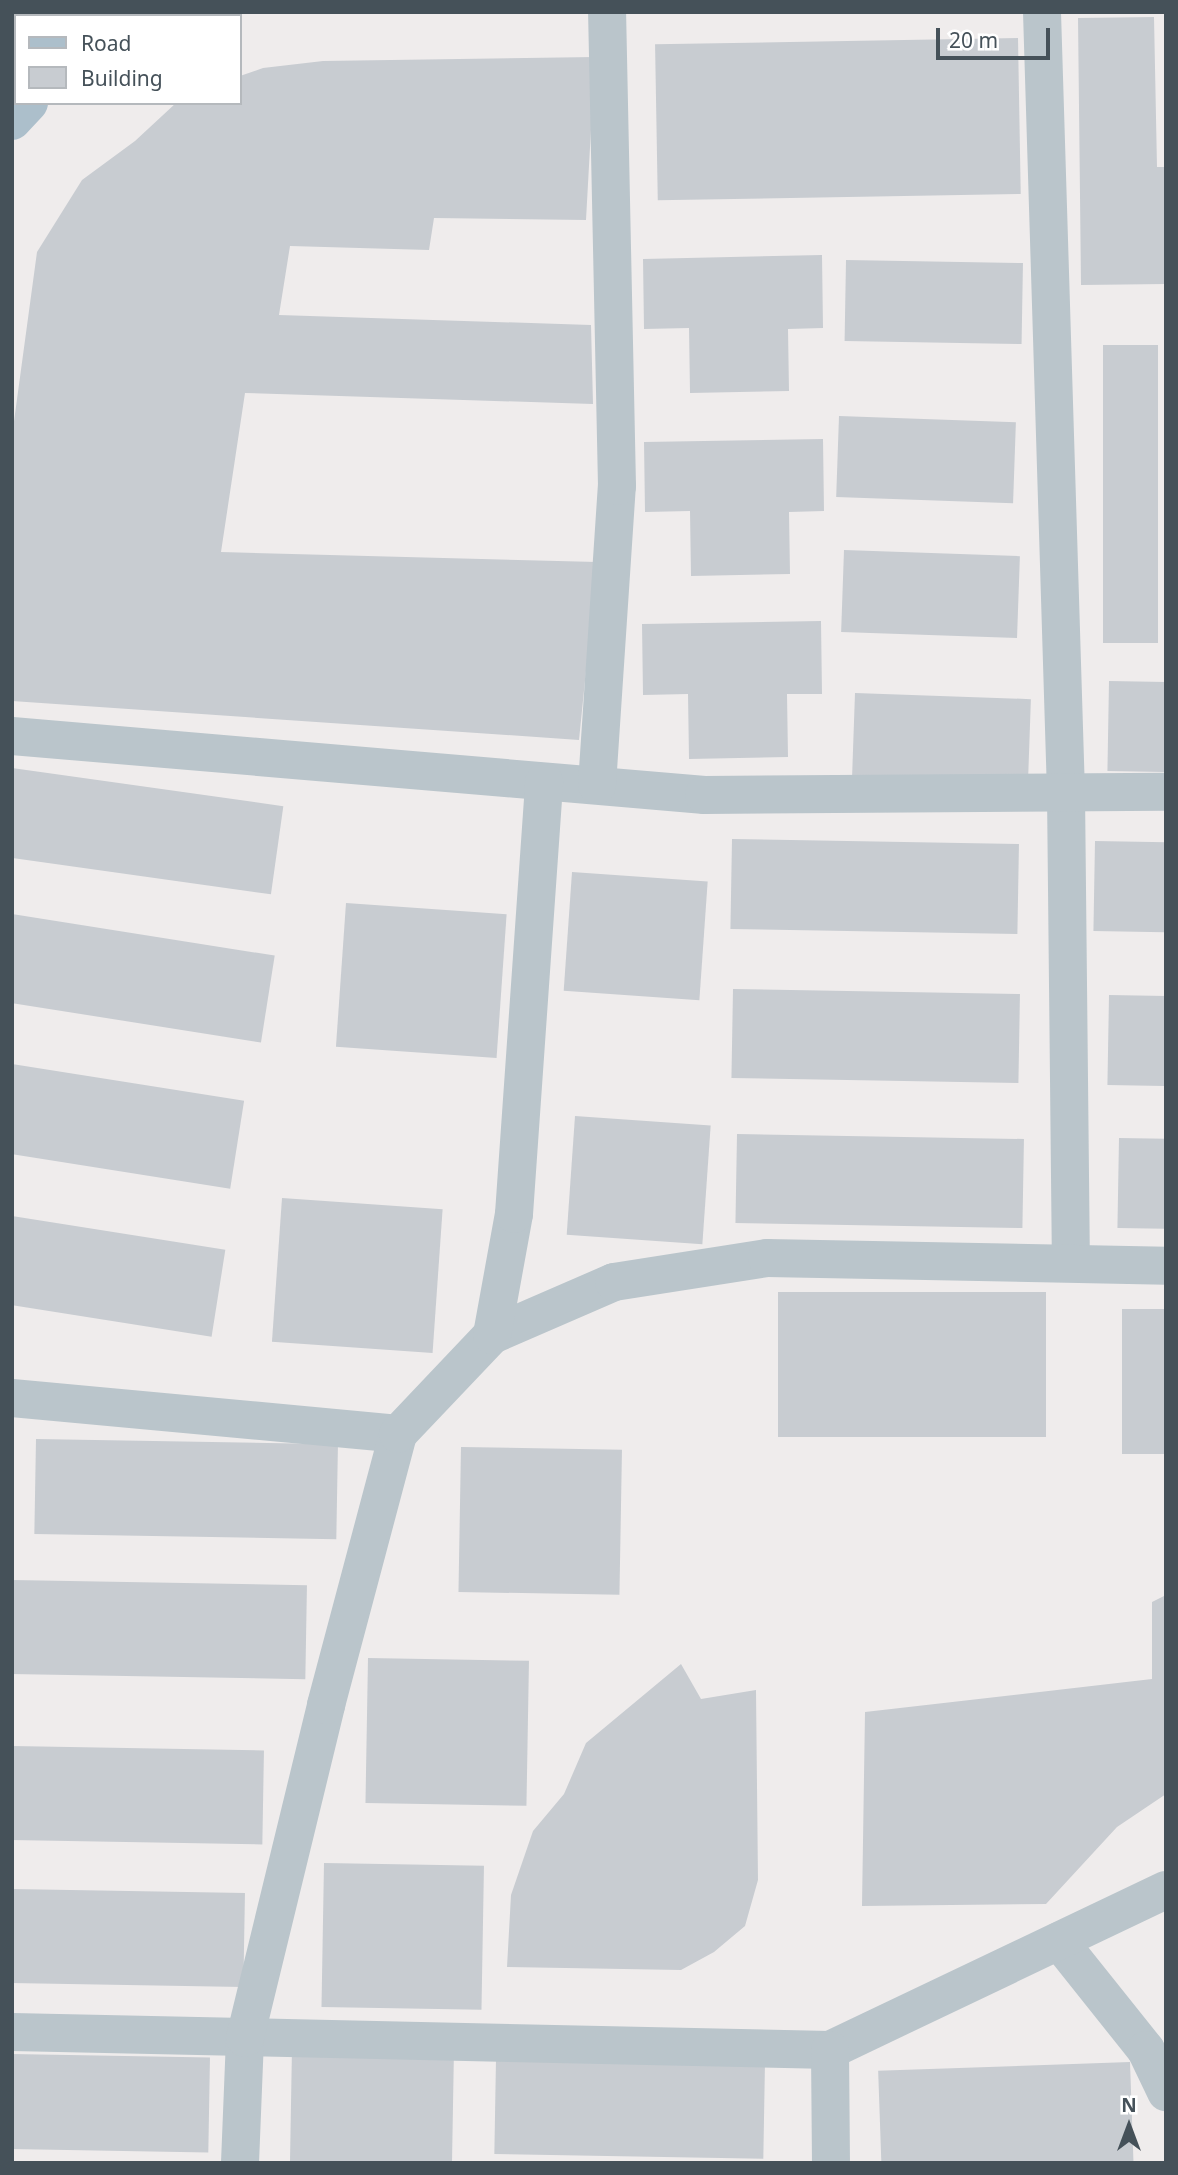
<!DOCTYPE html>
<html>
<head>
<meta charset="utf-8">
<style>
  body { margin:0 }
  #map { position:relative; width:1178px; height:2175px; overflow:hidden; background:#efecec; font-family:"Noto Sans",sans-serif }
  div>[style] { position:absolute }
  .building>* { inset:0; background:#c8ccd1; transform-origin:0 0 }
  .street>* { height:38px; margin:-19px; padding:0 19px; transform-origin:19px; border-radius:19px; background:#bac5cb }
  .primary>* { height:38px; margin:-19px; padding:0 19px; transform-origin:19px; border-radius:19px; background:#acbfcb }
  span { translate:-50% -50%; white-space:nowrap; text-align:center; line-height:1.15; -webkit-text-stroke:5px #fff; paint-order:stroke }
  .frame { position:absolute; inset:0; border:14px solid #455159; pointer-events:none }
  .legend { position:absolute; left:14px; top:14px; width:228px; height:91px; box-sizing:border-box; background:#fff; border:2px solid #b5b9bd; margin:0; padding:9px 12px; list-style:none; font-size:21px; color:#455159 }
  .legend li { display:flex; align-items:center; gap:14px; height:35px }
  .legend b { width:35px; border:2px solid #b5b9bd }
  .north { position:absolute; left:1094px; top:2091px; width:70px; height:70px; -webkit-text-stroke:5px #fff; paint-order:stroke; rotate:0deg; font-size:19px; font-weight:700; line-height:28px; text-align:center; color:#455159 }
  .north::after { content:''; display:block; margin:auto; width:24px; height:32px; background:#455159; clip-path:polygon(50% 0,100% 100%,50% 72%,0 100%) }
  .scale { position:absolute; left:936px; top:28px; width:114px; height:32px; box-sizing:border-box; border:4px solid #455159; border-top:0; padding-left:9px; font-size:21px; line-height:24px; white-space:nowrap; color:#455159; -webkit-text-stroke:5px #fff; paint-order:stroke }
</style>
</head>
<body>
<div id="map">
  <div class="building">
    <i style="clip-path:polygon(1154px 17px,1157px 167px,1166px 167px,1166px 284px,1081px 285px,1078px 18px)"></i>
    <i style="left:1018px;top:38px;width:156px;height:363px;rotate:89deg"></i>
    <i style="clip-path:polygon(595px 57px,586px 220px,434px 218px,429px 250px,290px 246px,279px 315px,591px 325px,593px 404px,245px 393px,221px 552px,597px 562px,579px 740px,12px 701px,12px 436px,37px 252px,82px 180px,135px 141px,176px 103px,240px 103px,240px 76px,263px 68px,323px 61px)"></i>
    <i style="clip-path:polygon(822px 255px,823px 328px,788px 329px,789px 391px,690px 393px,689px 328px,644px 329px,643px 259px)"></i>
    <i style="left:846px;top:260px;width:177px;height:81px;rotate:1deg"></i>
    <i style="left:1103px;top:345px;width:55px;height:298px"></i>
    <i style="left:839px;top:416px;width:177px;height:81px;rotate:2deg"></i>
    <i style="clip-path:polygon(823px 439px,824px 511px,789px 512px,790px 574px,691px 576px,690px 511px,645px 512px,644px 442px)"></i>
    <i style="left:844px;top:550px;width:176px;height:82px;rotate:2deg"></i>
    <i style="clip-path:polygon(821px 621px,822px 694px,787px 694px,788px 757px,689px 759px,688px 694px,643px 695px,642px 624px)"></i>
    <i style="left:1109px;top:681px;width:57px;height:90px;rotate:1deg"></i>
    <i style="left:855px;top:693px;width:176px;height:82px;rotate:2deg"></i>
    <i style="left:12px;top:768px;width:274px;height:89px;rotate:8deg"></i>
    <i style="left:732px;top:839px;width:287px;height:90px;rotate:1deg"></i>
    <i style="left:1095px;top:841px;width:71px;height:90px;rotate:1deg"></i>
    <i style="left:572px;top:872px;width:136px;height:119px;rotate:4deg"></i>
    <i style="left:346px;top:903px;width:161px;height:144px;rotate:4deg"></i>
    <i style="left:12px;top:914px;width:266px;height:88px;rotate:9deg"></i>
    <i style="left:733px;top:989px;width:287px;height:89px;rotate:1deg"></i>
    <i style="left:1109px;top:995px;width:57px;height:90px;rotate:1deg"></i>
    <i style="left:12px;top:1064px;width:235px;height:89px;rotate:9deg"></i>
    <i style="left:575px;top:1116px;width:136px;height:119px;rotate:4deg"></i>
    <i style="left:737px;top:1134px;width:287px;height:89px;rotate:1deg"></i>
    <i style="left:1119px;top:1138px;width:47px;height:90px;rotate:1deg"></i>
    <i style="left:282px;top:1198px;width:161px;height:144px;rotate:4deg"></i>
    <i style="left:12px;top:1216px;width:216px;height:88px;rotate:9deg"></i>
    <i style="left:778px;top:1292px;width:268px;height:145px"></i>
    <i style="left:1122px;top:1309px;width:44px;height:145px"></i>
    <i style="left:36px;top:1439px;width:302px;height:95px;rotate:1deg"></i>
    <i style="left:461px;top:1447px;width:161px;height:145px;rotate:1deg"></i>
    <i style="left:12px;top:1580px;width:295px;height:94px;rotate:1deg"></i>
    <i style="clip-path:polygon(1166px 1595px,1166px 1794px,1117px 1827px,1046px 1904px,862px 1906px,865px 1712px,1152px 1679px,1152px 1602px)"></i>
    <i style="left:368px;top:1658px;width:161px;height:145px;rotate:1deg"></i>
    <i style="clip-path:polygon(681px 1664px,701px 1699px,756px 1690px,758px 1880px,745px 1926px,714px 1952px,681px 1970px,507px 1967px,511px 1895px,533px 1831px,564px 1794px,586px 1743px)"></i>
    <i style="left:12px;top:1746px;width:252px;height:94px;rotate:1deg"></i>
    <i style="left:324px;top:1863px;width:160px;height:144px;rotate:1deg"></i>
    <i style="left:12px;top:1889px;width:233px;height:94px;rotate:1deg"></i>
    <i style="left:292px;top:2047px;width:162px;height:116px;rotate:1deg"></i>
    <i style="left:12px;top:2054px;width:198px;height:95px;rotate:1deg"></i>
    <i style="left:496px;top:2059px;width:269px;height:95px;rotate:1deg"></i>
    <i style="left:1130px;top:2062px;width:101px;height:252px;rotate:88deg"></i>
  </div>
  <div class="street">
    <i style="left:1042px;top:12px;width:781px;rotate:88.24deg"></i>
    <i style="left:1066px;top:793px;width:470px;rotate:89.4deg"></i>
    <i style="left:12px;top:736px;width:695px;rotate:4.87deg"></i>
    <i style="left:704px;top:795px;width:462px;rotate:-0.4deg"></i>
    <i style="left:597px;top:785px;width:300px;rotate:-86.2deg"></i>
    <i style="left:617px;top:486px;width:474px;rotate:-91.2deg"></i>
    <i style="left:492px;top:1335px;width:133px;rotate:-23.5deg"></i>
    <i style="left:614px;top:1282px;width:155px;rotate:-8.9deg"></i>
    <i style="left:767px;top:1258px;width:399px;rotate:1.1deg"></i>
    <i style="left:12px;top:1398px;width:388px;rotate:5.3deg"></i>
    <i style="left:1059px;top:1941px;width:139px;rotate:51.4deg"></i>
    <i style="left:1146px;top:2050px;width:47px;rotate:64.5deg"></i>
    <i style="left:12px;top:2032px;width:818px;rotate:1.26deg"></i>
    <i style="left:830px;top:2050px;width:372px;rotate:-25.5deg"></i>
    <i style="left:830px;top:2050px;width:113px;rotate:89.5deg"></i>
    <i style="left:240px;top:2163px;width:125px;rotate:-87.7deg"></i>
    <i style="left:245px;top:2038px;width:343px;rotate:-76.3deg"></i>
    <i style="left:326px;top:1705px;width:280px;rotate:-75.1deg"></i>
    <i style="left:398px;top:1434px;width:137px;rotate:-46.5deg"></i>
    <i style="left:492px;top:1335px;width:123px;rotate:-79.7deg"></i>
    <i style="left:514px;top:1214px;width:433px;rotate:-86deg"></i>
  </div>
  <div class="primary">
    <i style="left:113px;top:16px;width:6px;rotate:-45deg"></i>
    <i style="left:12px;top:121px;width:25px;rotate:-47deg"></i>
  </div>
  <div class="frame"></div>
  <ul class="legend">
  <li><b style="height:9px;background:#acbfcb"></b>Road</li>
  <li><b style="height:19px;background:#c8ccd1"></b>Building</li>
  </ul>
  <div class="north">N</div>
  <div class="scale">20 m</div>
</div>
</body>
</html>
